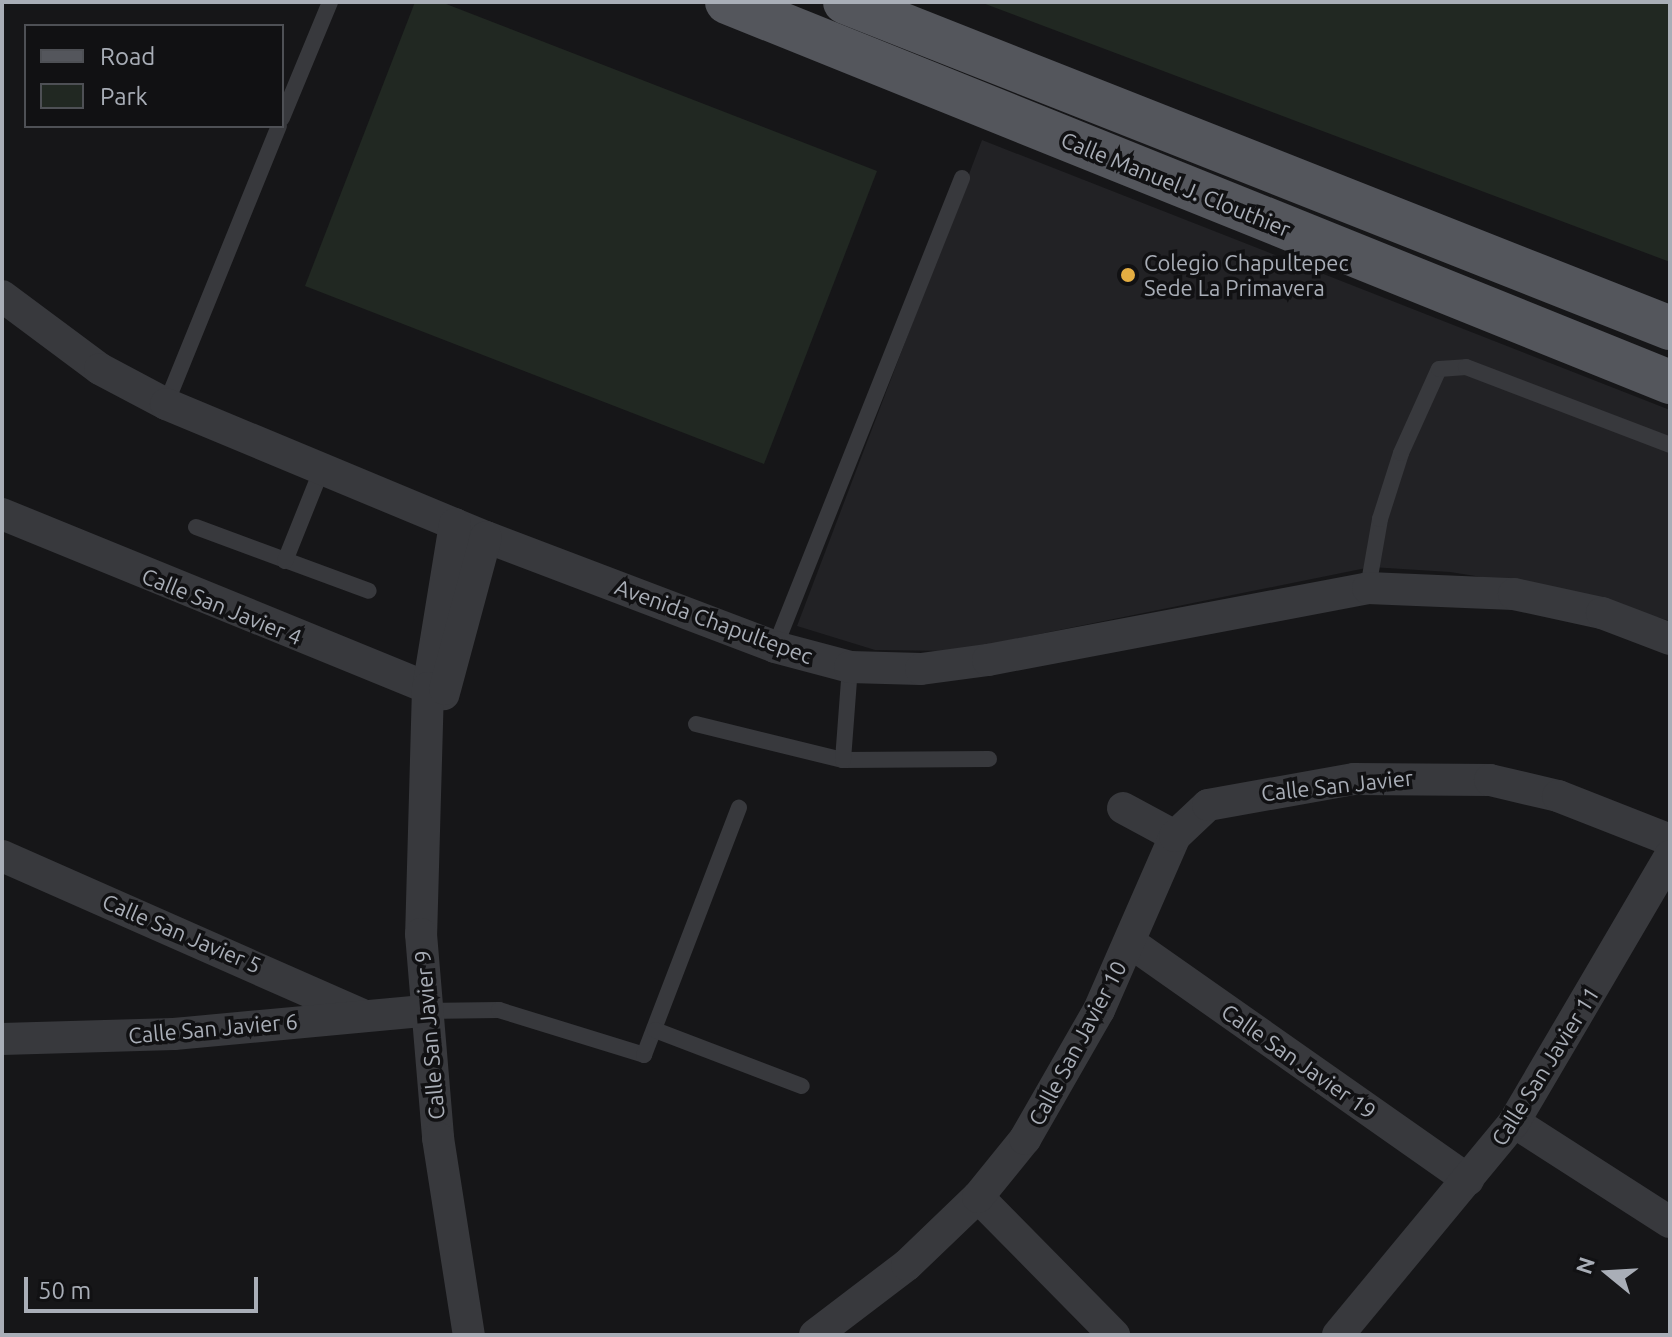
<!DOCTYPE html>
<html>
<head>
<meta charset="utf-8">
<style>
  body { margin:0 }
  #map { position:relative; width:1672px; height:1337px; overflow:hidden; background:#161618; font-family:Ubuntu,sans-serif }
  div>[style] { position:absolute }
  .built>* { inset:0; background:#222225 }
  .green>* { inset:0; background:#212822 }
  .lane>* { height:16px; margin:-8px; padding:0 8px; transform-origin:8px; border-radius:8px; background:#38393d }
  .street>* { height:32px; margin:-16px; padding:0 16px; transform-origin:16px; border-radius:16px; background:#38393d }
  .primary>* { height:44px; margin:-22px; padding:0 22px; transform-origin:22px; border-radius:22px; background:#54565c }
  .dots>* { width:22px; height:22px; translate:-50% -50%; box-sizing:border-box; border:4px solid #111113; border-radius:50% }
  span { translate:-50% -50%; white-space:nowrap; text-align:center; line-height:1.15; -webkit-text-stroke:7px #111113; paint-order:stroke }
  .street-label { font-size:22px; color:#a9aeb7 }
  .poi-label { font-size:22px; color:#a9aeb7 }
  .left { translate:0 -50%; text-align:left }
  .frame { position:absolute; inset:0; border:4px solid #a9aeb7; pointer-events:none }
  .legend { position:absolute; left:24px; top:24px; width:260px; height:104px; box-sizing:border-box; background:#111113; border:2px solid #4e5055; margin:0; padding:10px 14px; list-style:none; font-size:24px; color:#a9aeb7 }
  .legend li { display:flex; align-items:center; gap:16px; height:40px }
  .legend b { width:40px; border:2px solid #4e5055 }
  .north { position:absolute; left:1568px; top:1233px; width:80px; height:80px; -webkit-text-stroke:6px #111113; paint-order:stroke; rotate:288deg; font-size:22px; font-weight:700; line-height:32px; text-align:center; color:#a9aeb7 }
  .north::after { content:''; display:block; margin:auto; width:28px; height:36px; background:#a9aeb7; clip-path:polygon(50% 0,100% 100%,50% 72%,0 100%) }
  .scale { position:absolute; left:24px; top:1277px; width:234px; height:36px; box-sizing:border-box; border:4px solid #a9aeb7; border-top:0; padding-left:10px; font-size:24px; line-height:28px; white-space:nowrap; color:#a9aeb7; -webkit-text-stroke:6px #111113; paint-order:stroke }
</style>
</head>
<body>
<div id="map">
  <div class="built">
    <i style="clip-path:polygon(982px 140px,1670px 410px,1670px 621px,1558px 589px,1450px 572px,1371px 567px,956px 651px,875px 650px,797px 626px)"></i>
  </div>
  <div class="green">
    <i style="clip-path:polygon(415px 2px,441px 2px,877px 171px,764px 464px,305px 286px)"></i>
    <i style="clip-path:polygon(980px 2px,1670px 2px,1670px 262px)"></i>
  </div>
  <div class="lane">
    <i style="left:282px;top:118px;width:126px;rotate:-67.5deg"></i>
    <i style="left:166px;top:404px;width:300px;rotate:-67.9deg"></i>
    <i style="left:196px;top:527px;width:184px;rotate:20.3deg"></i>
    <i style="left:285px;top:561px;width:97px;rotate:-68.2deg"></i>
    <i style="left:1368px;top:588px;width:70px;rotate:-80.1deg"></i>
    <i style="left:1380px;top:519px;width:69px;rotate:-72.3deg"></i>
    <i style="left:1401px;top:453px;width:92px;rotate:-65.7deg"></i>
    <i style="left:1439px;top:369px;width:27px;rotate:-4deg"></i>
    <i style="left:1466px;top:367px;width:218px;rotate:20.9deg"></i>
    <i style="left:775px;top:647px;width:505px;rotate:-68.26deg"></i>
    <i style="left:696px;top:724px;width:151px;rotate:13.8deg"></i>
    <i style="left:843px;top:760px;width:146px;rotate:-0.4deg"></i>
    <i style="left:843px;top:760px;width:93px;rotate:-85.7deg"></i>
    <i style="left:424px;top:1011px;width:75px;rotate:-0.8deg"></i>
    <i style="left:499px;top:1010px;width:152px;rotate:17.2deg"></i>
    <i style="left:644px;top:1055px;width:265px;rotate:-69deg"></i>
    <i style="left:655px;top:1030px;width:157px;rotate:20.9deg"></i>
  </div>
  <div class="street">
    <i style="left:2px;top:296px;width:122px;rotate:36.7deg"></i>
    <i style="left:100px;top:369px;width:75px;rotate:27.9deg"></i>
    <i style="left:166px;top:404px;width:347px;rotate:22.6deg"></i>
    <i style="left:486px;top:537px;width:309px;rotate:20.8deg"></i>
    <i style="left:775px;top:647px;width:78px;rotate:14.9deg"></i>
    <i style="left:850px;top:667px;width:71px;rotate:1.6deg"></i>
    <i style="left:921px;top:669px;width:68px;rotate:-7.7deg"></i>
    <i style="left:988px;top:660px;width:387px;rotate:-10.7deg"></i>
    <i style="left:1368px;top:588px;width:146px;rotate:2.4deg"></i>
    <i style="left:1514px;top:594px;width:90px;rotate:12.2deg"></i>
    <i style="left:1602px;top:613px;width:73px;rotate:20.9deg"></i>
    <i style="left:2px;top:514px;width:477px;rotate:22.2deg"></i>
    <i style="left:455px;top:524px;width:166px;rotate:99.3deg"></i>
    <i style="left:428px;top:688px;width:246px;rotate:91.6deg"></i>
    <i style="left:421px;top:934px;width:205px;rotate:85.2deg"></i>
    <i style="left:438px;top:1138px;width:199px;rotate:81.1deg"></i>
    <i style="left:445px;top:689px;width:157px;rotate:-74.9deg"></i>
    <i style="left:1123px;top:808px;width:59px;rotate:28.3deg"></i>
    <i style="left:2px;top:856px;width:392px;rotate:23.8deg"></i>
    <i style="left:1131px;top:943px;width:412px;rotate:35.1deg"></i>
    <i style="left:2px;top:1039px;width:172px;rotate:-1.7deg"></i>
    <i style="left:174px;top:1034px;width:251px;rotate:-5.3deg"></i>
    <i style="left:1514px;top:1122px;width:185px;rotate:32.7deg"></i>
    <i style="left:978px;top:1197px;width:194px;rotate:45.4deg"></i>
    <i style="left:815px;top:1335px;width:116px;rotate:-37.3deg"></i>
    <i style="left:907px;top:1265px;width:98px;rotate:-43.8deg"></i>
    <i style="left:978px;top:1197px;width:75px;rotate:-51deg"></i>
    <i style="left:1025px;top:1139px;width:149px;rotate:-60.2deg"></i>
    <i style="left:1099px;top:1010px;width:190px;rotate:-66.4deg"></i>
    <i style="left:1175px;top:836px;width:45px;rotate:-43.2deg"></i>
    <i style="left:1208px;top:805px;width:148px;rotate:-10.1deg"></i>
    <i style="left:1354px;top:779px;width:136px;rotate:0.4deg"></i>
    <i style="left:1490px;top:780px;width:70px;rotate:13.2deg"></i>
    <i style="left:1558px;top:796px;width:120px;rotate:21.4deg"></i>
    <i style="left:1338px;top:1335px;width:276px;rotate:-50.4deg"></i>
    <i style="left:1514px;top:1122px;width:308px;rotate:-59.6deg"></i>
  </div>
  <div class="primary">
    <i style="left:727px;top:2px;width:1017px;rotate:21.95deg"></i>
    <i style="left:845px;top:2px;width:887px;rotate:21.56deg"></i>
  </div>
  <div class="dots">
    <i style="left:1128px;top:275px;background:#e5ae42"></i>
  </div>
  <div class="street-label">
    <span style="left:1176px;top:184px;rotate:22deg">Calle Manuel J. Clouthier</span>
    <span style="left:222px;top:606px;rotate:22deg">Calle San Javier 4</span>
    <span style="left:714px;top:621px;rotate:20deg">Avenida Chapultepec</span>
    <span style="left:1337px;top:785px;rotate:-6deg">Calle San Javier</span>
    <span style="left:182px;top:933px;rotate:23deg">Calle San Javier 5</span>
    <span style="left:213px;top:1028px;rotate:-5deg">Calle San Javier 6</span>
    <span style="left:429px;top:1035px;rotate:-95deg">Calle San Javier 9</span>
    <span style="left:1077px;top:1043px;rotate:-62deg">Calle San Javier 10</span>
    <span style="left:1299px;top:1061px;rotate:35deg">Calle San Javier 19</span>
    <span style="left:1545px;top:1066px;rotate:-58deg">Calle San Javier 11</span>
  </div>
  <div class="poi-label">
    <span class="left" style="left:1144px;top:275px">Colegio Chapultepec<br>Sede La Primavera</span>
  </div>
  <div class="frame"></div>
  <ul class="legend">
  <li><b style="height:10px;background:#54565c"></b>Road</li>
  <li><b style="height:22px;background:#212822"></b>Park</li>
  </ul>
  <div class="north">N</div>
  <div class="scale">50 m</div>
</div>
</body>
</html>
